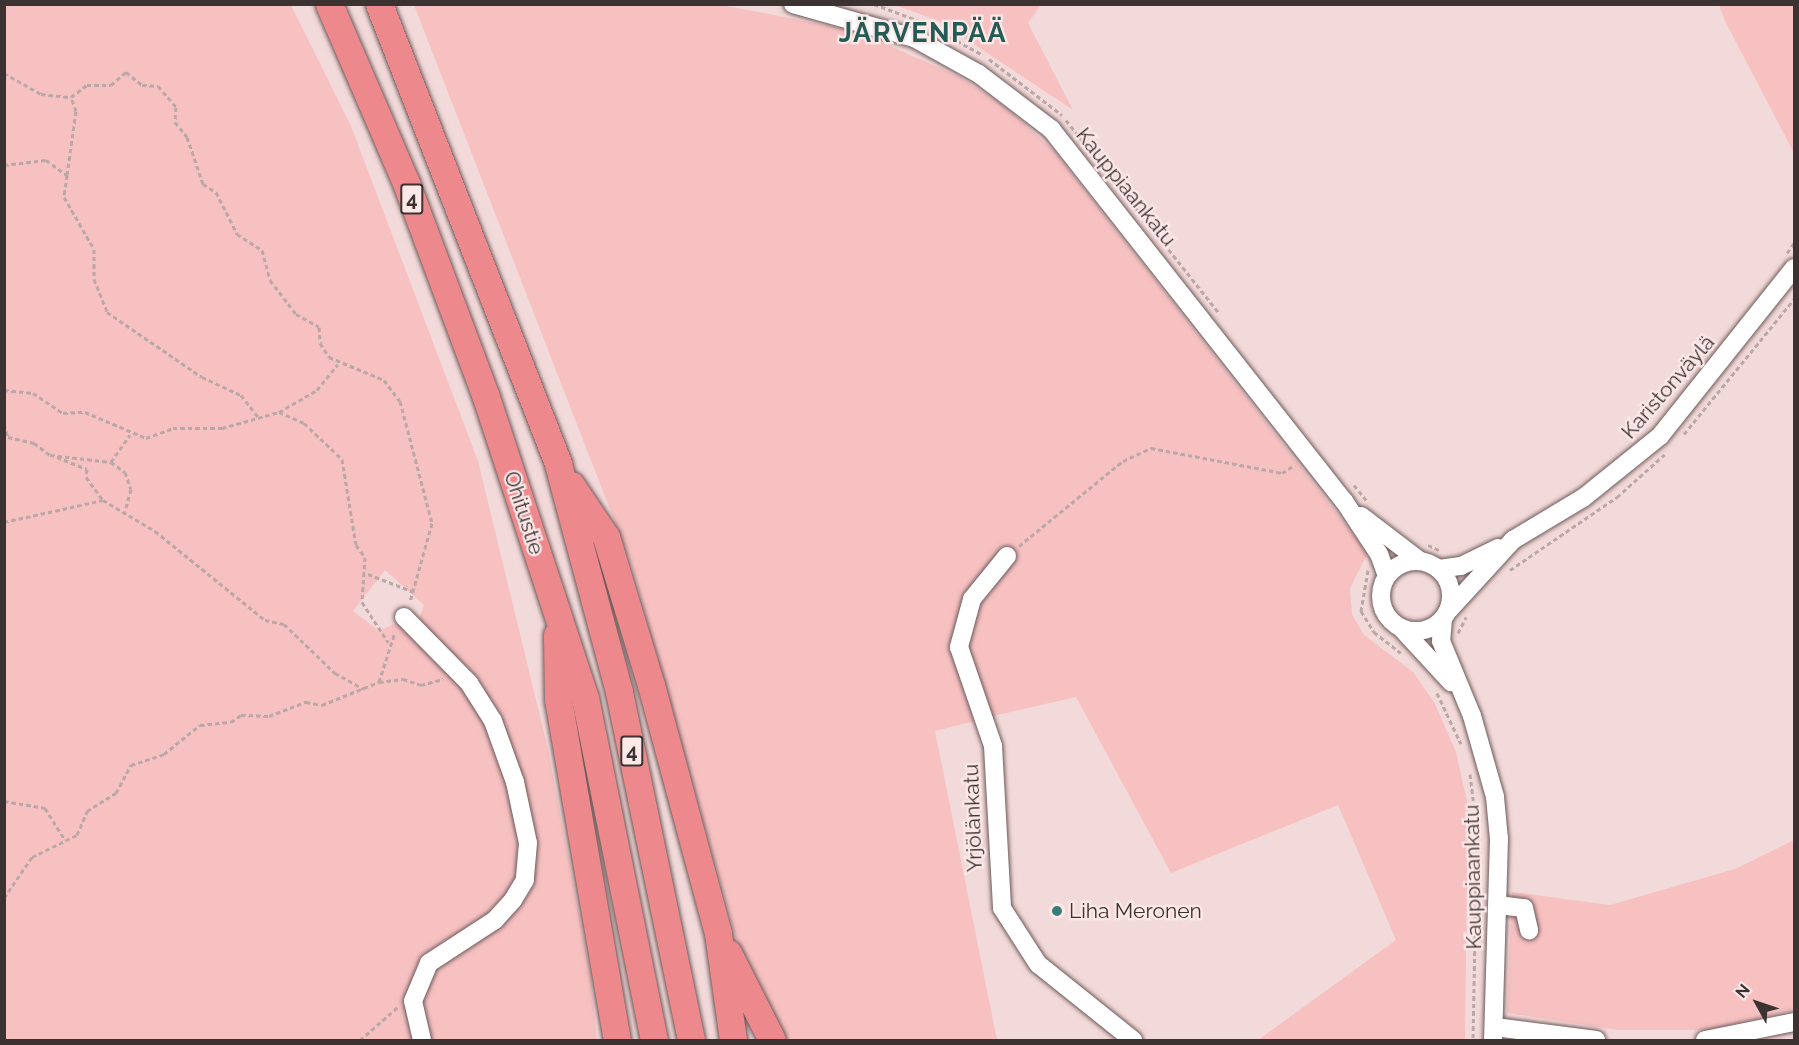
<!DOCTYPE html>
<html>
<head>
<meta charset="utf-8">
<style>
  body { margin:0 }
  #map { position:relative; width:1799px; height:1045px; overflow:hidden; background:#f3dada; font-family:Raleway,sans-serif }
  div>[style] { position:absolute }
  .green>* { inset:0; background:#f7c1c2 }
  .path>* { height:3px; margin-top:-1.5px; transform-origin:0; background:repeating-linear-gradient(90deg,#bca7a7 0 4.5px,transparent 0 7.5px) }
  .roads { filter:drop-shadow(0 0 2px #6d5858) drop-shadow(0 0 2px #6d5858) }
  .minor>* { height:18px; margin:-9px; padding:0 9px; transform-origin:9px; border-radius:9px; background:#fff }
  .minor>.ring { margin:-9px; padding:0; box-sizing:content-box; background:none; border:18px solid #fff; border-radius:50% }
  .highway>* { height:27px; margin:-13.5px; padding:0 13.5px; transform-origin:13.5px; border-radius:13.5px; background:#ed898d }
  .dots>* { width:16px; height:16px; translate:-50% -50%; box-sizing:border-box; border:3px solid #fde8e8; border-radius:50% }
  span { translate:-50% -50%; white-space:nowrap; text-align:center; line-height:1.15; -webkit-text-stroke:4.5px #fde8e8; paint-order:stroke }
  .shield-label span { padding:2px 4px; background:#fde8e8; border:2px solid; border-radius:4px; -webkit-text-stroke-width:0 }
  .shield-label { font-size:20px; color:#3c3232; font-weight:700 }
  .street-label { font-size:21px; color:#3c3232 }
  .poi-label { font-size:21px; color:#3c3232 }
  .left { translate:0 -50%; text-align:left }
  .district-label { font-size:27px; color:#245c55; font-weight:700; letter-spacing:1.5px }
  .frame { position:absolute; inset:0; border:6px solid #3c3232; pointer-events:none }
  .north { position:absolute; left:1727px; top:973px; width:60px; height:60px; -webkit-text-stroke:4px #fde8e8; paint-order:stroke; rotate:310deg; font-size:16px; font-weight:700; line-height:24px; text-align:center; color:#3c3232 }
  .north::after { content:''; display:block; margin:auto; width:21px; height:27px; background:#3c3232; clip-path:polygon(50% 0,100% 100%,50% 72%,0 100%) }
</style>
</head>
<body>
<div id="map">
  <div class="green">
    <i style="clip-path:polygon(5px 5px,291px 5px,351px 126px,478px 461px,548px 749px,591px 977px,597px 1040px,426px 1040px,417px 1001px,431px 965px,497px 924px,517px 902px,529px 881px,535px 841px,519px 771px,497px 715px,464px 668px,418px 622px,424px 605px,385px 570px,353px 611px,379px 631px,398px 622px,465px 688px,513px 783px,524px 844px,520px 879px,508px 898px,493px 916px,442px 943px,426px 960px,410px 1001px,418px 1040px,5px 1040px)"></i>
    <i style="clip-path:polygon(414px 5px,722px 5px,856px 31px,960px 77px,1008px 109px,1054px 151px,1368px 553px,1350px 588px,1352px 614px,1364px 635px,1413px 672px,1434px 702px,1456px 752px,1468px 806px,1465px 1040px,1258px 1040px,1396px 940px,1338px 805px,1171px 873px,1076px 697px,989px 717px,965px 649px,964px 595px,949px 647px,975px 721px,935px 731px,997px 1040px,783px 1040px,741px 955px,632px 566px)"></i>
    <i style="clip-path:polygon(895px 5px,1041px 5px,1028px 23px,1073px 110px,939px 21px)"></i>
    <i style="clip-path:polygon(1719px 5px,1794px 5px,1794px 153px,1725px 21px)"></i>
    <i style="clip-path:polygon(1794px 840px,1794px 1010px,1711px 1030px,1618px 1030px,1507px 1013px,1512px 892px,1610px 905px,1735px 869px)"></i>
  </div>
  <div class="path">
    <i style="left:874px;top:4px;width:46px;rotate:20.4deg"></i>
    <i style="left:937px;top:30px;width:50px;rotate:28.6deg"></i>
    <i style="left:989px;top:59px;width:92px;rotate:37.5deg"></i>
    <i style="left:4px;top:73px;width:43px;rotate:29.6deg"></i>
    <i style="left:41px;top:94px;width:30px;rotate:6deg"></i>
    <i style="left:71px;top:97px;width:20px;rotate:-37deg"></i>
    <i style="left:87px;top:85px;width:24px"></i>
    <i style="left:111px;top:85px;width:20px;rotate:-41deg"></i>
    <i style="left:126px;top:72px;width:21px;rotate:39deg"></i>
    <i style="left:142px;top:85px;width:16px;rotate:4deg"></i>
    <i style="left:158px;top:86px;width:28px;rotate:49deg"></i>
    <i style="left:176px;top:107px;width:15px;rotate:94deg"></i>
    <i style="left:175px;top:122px;width:19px;rotate:51deg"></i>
    <i style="left:187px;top:137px;width:50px;rotate:71.2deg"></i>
    <i style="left:203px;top:184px;width:15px;rotate:32deg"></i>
    <i style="left:216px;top:192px;width:47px;rotate:63.4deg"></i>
    <i style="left:237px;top:234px;width:30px;rotate:33deg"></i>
    <i style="left:262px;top:250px;width:31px;rotate:75deg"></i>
    <i style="left:270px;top:280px;width:43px;rotate:52.6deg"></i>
    <i style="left:296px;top:314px;width:26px;rotate:29deg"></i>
    <i style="left:319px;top:327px;width:16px;rotate:86deg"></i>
    <i style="left:320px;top:343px;width:17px;rotate:57deg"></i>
    <i style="left:329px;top:357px;width:60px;rotate:22.7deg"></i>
    <i style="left:384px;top:380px;width:26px;rotate:53deg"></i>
    <i style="left:400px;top:401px;width:126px;rotate:75.3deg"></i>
    <i style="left:432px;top:523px;width:82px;rotate:105.6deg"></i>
    <i style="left:1066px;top:120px;width:245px;rotate:51.6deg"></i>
    <i style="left:4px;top:165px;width:42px;rotate:-6.8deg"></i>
    <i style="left:46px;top:160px;width:26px;rotate:36deg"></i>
    <i style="left:67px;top:175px;width:65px;rotate:-82deg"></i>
    <i style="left:76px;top:111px;width:15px;rotate:-110deg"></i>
    <i style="left:67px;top:175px;width:22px;rotate:98deg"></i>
    <i style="left:64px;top:197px;width:60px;rotate:60deg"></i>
    <i style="left:94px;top:249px;width:30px;rotate:90deg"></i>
    <i style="left:94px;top:279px;width:35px;rotate:68deg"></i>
    <i style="left:107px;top:312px;width:115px;rotate:34.4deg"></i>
    <i style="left:202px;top:377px;width:43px;rotate:24.8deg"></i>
    <i style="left:241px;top:395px;width:28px;rotate:52deg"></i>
    <i style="left:1787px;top:253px;width:12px;rotate:-55deg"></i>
    <i style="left:4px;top:390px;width:29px;rotate:6deg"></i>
    <i style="left:33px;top:393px;width:36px;rotate:34deg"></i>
    <i style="left:63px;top:413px;width:22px;rotate:-3deg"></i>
    <i style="left:85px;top:412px;width:66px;rotate:23.1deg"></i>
    <i style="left:146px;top:438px;width:29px;rotate:-20deg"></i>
    <i style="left:173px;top:428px;width:49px"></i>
    <i style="left:222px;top:428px;width:59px;rotate:-15.7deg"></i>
    <i style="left:279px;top:412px;width:44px;rotate:-30.1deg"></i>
    <i style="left:317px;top:390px;width:33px;rotate:-51deg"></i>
    <i style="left:279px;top:412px;width:27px;rotate:24deg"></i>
    <i style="left:304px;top:423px;width:52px;rotate:43.5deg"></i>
    <i style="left:342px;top:459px;width:87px;rotate:80.8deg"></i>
    <i style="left:356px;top:545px;width:15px;rotate:53deg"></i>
    <i style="left:365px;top:557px;width:45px;rotate:93.8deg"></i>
    <i style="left:362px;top:602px;width:48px;rotate:57deg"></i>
    <i style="left:4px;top:424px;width:14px;rotate:73deg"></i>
    <i style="left:8px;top:437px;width:27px;rotate:13deg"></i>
    <i style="left:34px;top:443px;width:20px;rotate:37deg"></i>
    <i style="left:50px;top:455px;width:61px;rotate:6.5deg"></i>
    <i style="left:111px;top:462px;width:33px;rotate:-55deg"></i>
    <i style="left:1684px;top:434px;width:174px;rotate:-50.8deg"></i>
    <i style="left:57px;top:457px;width:32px;rotate:22deg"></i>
    <i style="left:87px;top:469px;width:8px;rotate:97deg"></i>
    <i style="left:86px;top:477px;width:29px;rotate:54deg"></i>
    <i style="left:111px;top:462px;width:17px;rotate:36deg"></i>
    <i style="left:125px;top:472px;width:18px;rotate:71deg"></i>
    <i style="left:131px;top:489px;width:23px;rotate:105deg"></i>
    <i style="left:1354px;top:485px;width:21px;rotate:51deg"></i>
    <i style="left:4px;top:522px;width:101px;rotate:-12.5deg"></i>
    <i style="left:103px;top:500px;width:61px;rotate:30.8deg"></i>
    <i style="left:155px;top:531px;width:141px;rotate:39deg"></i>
    <i style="left:265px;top:620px;width:19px;rotate:12deg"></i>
    <i style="left:284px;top:624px;width:71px;rotate:43.9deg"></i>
    <i style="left:335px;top:673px;width:33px;rotate:29deg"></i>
    <i style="left:1428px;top:545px;width:14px;rotate:25deg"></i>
    <i style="left:1019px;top:546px;width:134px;rotate:-39.3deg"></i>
    <i style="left:1123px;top:461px;width:31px;rotate:-25deg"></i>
    <i style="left:1151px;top:448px;width:133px;rotate:10.8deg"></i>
    <i style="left:1282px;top:473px;width:15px;rotate:-32deg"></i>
    <i style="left:1368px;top:570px;width:42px;rotate:99.7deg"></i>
    <i style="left:1361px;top:611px;width:25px;rotate:58deg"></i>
    <i style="left:1374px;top:632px;width:34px;rotate:38deg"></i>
    <i style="left:1510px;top:570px;width:130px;rotate:-34.3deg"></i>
    <i style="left:1617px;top:497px;width:64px;rotate:-41.9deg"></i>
    <i style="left:368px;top:574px;width:49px;rotate:21.4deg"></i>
    <i style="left:1458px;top:633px;width:18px;rotate:-63deg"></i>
    <i style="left:379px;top:682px;width:52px;rotate:-72.3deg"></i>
    <i style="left:1437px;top:693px;width:56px;rotate:64.8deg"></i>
    <i style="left:1470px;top:774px;width:57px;rotate:83deg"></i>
    <i style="left:1477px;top:831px;width:209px;rotate:91.1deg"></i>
    <i style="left:4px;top:801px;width:42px;rotate:9.7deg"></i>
    <i style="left:45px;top:808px;width:36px;rotate:58deg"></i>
    <i style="left:4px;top:898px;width:50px;rotate:-55.7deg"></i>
    <i style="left:32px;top:857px;width:50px;rotate:-26.1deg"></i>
    <i style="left:77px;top:835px;width:26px;rotate:-67deg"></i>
    <i style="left:87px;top:811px;width:34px;rotate:-32deg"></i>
    <i style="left:116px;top:793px;width:32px;rotate:-62deg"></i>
    <i style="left:131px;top:765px;width:35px;rotate:-18deg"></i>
    <i style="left:164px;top:754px;width:46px;rotate:-38.9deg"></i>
    <i style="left:200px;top:725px;width:31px;rotate:-6deg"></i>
    <i style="left:231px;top:722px;width:12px;rotate:-35deg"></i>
    <i style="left:241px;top:715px;width:28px;rotate:2deg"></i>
    <i style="left:269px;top:716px;width:40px;rotate:-21deg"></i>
    <i style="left:306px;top:702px;width:16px;rotate:11deg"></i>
    <i style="left:322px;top:705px;width:61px;rotate:-22deg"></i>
    <i style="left:379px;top:682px;width:24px;rotate:-7deg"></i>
    <i style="left:403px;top:679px;width:19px;rotate:18deg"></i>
    <i style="left:421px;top:685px;width:23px;rotate:-15deg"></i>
    <i style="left:360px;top:1040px;width:52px;rotate:-41.1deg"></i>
  </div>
  <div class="roads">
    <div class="minor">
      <i style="left:793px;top:4px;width:126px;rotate:15.7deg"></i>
      <i style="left:914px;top:38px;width:74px;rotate:29deg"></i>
      <i style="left:979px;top:74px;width:91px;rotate:37.4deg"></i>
      <i style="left:1051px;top:129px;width:474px;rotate:51.8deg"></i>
      <i style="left:1344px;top:501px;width:64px;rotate:56.6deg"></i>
      <i style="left:1379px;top:554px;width:23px;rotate:70deg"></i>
      <i style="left:1361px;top:516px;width:74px;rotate:37.3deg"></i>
      <i style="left:1007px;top:556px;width:55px;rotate:129.1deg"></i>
      <i style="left:972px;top:599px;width:50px;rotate:105.2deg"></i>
      <i style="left:959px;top:647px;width:105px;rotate:71deg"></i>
      <i style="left:993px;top:746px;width:162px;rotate:86.8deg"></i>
      <i style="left:1002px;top:908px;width:67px;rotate:57.3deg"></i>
      <i style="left:1038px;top:964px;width:122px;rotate:38.7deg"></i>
      <i class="ring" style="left:1381px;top:561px;width:52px;height:52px"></i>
      <i style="left:1439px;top:569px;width:22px;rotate:-8deg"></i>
      <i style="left:1461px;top:566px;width:41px;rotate:-25.9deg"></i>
      <i style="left:1449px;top:610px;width:95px;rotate:-47.6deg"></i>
      <i style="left:1513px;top:540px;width:82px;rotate:-31deg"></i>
      <i style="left:1583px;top:498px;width:99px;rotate:-38.8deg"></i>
      <i style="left:1660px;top:436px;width:215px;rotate:-51.4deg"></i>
      <i style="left:404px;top:617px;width:93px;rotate:45.4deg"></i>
      <i style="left:469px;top:683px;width:45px;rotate:57.7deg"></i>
      <i style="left:493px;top:721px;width:65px;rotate:70.2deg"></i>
      <i style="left:515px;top:782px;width:62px;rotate:78deg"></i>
      <i style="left:528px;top:843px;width:37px;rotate:95deg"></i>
      <i style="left:525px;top:880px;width:23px;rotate:121deg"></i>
      <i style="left:513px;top:900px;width:27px;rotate:132deg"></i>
      <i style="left:495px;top:920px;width:79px;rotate:146.9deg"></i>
      <i style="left:429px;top:963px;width:41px;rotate:112.8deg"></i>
      <i style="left:413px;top:1001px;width:40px;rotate:77deg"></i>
      <i style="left:1443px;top:619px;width:22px;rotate:95deg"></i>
      <i style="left:1441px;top:641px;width:81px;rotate:67.5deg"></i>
      <i style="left:1472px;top:716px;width:84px;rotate:74.1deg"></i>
      <i style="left:1495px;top:797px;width:42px;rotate:84.6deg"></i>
      <i style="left:1499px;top:839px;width:201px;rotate:91.7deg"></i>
      <i style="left:1401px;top:628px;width:74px;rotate:47.2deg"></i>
      <i style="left:1498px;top:905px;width:26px;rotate:7deg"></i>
      <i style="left:1524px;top:908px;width:23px;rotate:77deg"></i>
      <i style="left:1495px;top:1027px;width:102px;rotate:7.3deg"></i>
      <i style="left:1705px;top:1040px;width:91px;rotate:-11.4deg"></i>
    </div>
    <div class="highway">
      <i style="left:329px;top:4px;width:195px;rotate:66.7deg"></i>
      <i style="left:406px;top:183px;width:228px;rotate:69.5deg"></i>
      <i style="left:486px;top:397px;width:317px;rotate:71.8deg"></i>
      <i style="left:585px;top:698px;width:349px;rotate:78.6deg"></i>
      <i style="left:379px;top:4px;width:494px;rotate:68.7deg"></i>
      <i style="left:558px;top:464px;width:236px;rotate:75deg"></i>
      <i style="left:619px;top:692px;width:355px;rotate:78.3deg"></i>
      <i style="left:571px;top:485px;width:63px;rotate:56.1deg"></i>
      <i style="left:606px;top:537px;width:155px;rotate:73.1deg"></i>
      <i style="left:651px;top:685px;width:257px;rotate:74.9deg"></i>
      <i style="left:718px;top:933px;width:108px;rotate:82deg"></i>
      <i style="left:557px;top:635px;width:64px;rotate:89.1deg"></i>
      <i style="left:558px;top:699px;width:346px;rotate:80.2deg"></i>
      <i style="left:728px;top:953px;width:97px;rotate:63.2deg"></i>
    </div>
  </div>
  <div class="dots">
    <i style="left:1057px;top:911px;background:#397e75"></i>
  </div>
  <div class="shield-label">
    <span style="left:412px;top:199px">4</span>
    <span style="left:632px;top:751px">4</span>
  </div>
  <div class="street-label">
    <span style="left:1126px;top:187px;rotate:51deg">Kauppiaankatu</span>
    <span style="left:1668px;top:387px;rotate:-49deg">Karistonväylä</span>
    <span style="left:524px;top:513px;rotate:72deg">Ohitustie</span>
    <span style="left:973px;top:818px;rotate:-92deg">Yrjölänkatu</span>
    <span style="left:1473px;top:877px;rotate:-91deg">Kauppiaankatu</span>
  </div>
  <div class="poi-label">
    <span class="left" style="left:1069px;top:911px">Liha Meronen</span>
  </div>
  <div class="district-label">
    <span style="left:923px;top:33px">JÄRVENPÄÄ</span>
  </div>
  <div class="frame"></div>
  <div class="north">N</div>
</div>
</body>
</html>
